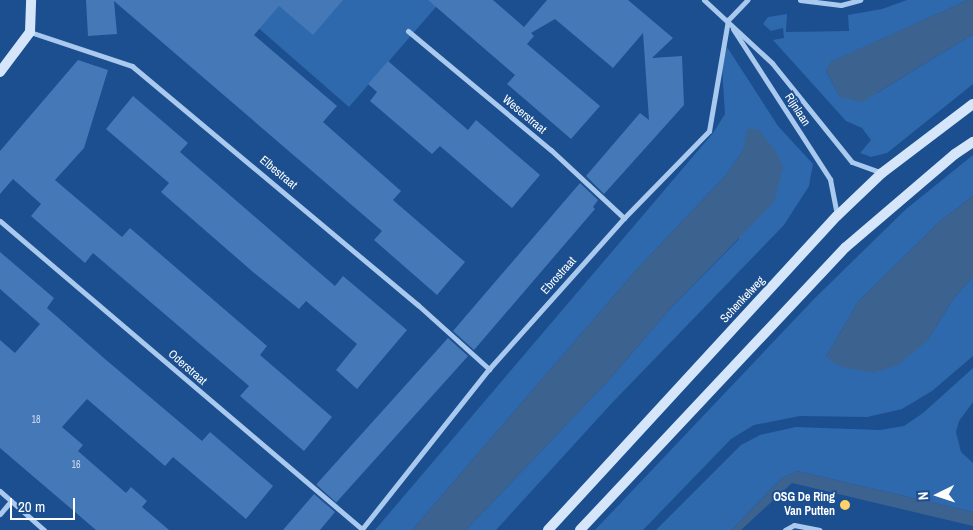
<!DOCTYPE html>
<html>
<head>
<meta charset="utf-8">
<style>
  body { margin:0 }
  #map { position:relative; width:973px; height:530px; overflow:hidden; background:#1b4f8f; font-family:"Archivo Narrow",sans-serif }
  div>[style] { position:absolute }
  .green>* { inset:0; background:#2e69ad }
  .water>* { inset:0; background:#3c6290 }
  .building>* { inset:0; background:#4478b7; transform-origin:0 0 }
  .street>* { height:5px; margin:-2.5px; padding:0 2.5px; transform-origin:2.5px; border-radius:2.5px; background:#a9c9ee }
  .secondary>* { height:10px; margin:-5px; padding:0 5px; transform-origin:5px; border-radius:5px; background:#d6e6fa }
  .dots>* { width:14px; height:14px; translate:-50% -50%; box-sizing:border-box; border:2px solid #1b4f8f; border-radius:50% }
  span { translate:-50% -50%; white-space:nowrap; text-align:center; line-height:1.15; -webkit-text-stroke:4px #1b4f8f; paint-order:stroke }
  .number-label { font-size:10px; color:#d0dded }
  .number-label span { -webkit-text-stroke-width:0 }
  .street-label { font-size:12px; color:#fff }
  .poi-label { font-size:12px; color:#fff; font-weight:700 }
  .right { translate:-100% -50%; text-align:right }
  .north { position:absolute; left:913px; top:470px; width:50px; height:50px; -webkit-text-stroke:4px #1b4f8f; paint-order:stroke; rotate:266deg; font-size:14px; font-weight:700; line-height:20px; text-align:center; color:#fff }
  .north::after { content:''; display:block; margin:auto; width:18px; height:22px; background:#fff; clip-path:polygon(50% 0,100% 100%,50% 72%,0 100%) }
  .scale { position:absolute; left:10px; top:498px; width:65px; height:22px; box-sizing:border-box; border:2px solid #fff; border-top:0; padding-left:6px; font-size:15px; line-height:18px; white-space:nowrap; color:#fff; -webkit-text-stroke:4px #1b4f8f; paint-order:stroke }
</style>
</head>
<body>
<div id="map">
  <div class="green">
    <i style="clip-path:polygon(226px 0,442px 0,349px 107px)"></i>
    <i style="clip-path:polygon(907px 0,968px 0,831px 62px,826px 71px,840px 97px,877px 93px,973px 34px,973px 84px,887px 153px,871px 157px,860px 153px,871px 140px,862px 128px,846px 121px,773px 40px,784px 38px,783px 28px,771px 31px,763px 24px,768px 17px,787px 14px,786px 32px,849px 31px,848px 15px,882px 9px)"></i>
    <i style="clip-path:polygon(727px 47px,778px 126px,813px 164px,809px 186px,784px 225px,611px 404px,496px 530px,466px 530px,608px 381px,670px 309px,739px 239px,743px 150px,727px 174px,637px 269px,412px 530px,375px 530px,713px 133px,725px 114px,722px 67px)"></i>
    <i style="clip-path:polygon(973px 155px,973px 196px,938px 223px,858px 302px,826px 357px,928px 340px,953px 299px,973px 277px,973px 356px,932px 391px,902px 409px,867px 417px,800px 416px,754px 425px,731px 439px,643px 530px,595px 530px,814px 299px,905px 210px)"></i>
    <i style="clip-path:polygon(973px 368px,973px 402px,959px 421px,956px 432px,961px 452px,973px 463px,973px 512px,797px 471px,782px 478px,731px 530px,656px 530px,741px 445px,760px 435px,796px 427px,880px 430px,904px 426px,923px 413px)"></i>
  </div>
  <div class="water">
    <i style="clip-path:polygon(968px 0,973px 0,973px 34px,862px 102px,840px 97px,826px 71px,830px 62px)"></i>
    <i style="clip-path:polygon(747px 129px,758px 129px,777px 153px,783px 168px,774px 202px,670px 309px,608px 381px,466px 530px,412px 530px,637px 269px,727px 174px,743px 150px)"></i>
    <i style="clip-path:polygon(973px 196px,973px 277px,953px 299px,928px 340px,898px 365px,873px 373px,838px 366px,826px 357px,858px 302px,938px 223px)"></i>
    <i style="clip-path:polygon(797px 471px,973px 512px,973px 526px,792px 483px,741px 530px,731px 530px,782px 478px)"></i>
  </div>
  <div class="building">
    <i style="clip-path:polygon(86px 0,343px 0,313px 35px,279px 6px,254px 35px,337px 106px,323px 122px,401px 191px,393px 200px,465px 262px,437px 295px,374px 240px,382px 231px,114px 1px,117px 34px,88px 36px)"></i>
    <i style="clip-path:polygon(428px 0,493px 0,524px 27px,547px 0,628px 0,673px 38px,652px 58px,682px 56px,684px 105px,604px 194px,586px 176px,640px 113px,649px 120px,643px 33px,613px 68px,555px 19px,531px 33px,534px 36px,527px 44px,600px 106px,571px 139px,507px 84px,515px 75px)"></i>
    <i style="clip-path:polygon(78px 60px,108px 70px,84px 148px,55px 180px,122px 237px,130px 228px,267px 346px,260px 355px,332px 417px,304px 451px,240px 396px,249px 386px,93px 253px,85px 263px,31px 216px,41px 204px,13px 179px,0 194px,0 151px)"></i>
    <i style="clip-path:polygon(388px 61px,468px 130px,476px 120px,540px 175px,512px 208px,440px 146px,432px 154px,370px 101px,377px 92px,368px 84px)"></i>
    <i style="clip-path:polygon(133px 96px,188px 143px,180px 152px,335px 286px,343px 276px,407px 330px,357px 389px,336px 370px,357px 344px,306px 301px,299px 309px,253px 272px,161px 192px,169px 183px,106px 129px)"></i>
    <i style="clip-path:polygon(580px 183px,598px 200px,593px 207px,595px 209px,474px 350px,453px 331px)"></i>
    <i style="clip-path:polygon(0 252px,54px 298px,47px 308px,105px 359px,202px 441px,210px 432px,273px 486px,246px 519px,173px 457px,165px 466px,87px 399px,62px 427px,83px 445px,78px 451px,126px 493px,131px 487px,147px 501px,142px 507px,169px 530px,96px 530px,0 448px,0 340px,15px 353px,40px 324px,0 289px)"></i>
    <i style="left:448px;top:338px;width:27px;height:197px;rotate:42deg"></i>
    <i style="clip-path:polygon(314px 494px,335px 512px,320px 530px,283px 530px)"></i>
  </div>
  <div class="street">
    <i style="left:704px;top:0;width:93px;rotate:42.8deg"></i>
    <i style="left:772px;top:63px;width:127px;rotate:51.1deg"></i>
    <i style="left:852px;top:162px;width:32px;rotate:20deg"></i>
    <i style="left:800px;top:0;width:41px;rotate:7deg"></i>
    <i style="left:841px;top:5px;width:20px;rotate:-15deg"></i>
    <i style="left:728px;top:20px;width:28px;rotate:-46deg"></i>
    <i style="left:733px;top:29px;width:179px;rotate:57.1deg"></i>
    <i style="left:830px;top:179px;width:38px;rotate:79deg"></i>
    <i style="left:408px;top:31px;width:186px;rotate:39.8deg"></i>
    <i style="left:551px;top:150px;width:100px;rotate:43deg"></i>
    <i style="left:30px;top:32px;width:108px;rotate:18.4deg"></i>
    <i style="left:132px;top:66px;width:373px;rotate:39.9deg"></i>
    <i style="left:418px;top:305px;width:96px;rotate:42deg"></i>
    <i style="left:0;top:221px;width:475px;rotate:40.4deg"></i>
    <i style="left:362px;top:529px;width:204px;rotate:-51.6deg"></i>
    <i style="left:489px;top:369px;width:203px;rotate:-48.2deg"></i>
    <i style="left:624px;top:218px;width:122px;rotate:-45.7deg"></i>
    <i style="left:709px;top:131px;width:113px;rotate:-80.3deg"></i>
    <i style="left:0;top:491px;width:59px;rotate:41.6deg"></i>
    <i style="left:0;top:514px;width:17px;rotate:-50deg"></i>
    <i style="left:785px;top:530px;width:10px;rotate:-29deg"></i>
    <i style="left:794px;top:525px;width:26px;rotate:11deg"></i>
  </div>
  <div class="secondary">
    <i style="left:0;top:72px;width:50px;rotate:-53.1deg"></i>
    <i style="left:30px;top:32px;width:32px;rotate:-88deg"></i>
    <i style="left:548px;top:530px;width:427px;rotate:-47.4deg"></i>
    <i style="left:837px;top:216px;width:62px;rotate:-43.7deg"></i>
    <i style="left:882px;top:173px;width:114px;rotate:-37.2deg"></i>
    <i style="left:580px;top:530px;width:388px;rotate:-46.8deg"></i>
    <i style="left:846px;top:247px;width:143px;rotate:-40.5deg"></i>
    <i style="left:955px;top:154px;width:22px;rotate:-34deg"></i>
  </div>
  <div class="dots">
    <i style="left:845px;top:505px;background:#ffd166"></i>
  </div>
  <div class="number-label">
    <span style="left:36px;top:420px">18</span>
    <span style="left:76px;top:465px">16</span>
  </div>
  <div class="street-label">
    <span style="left:797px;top:110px;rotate:57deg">Rijnlaan</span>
    <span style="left:524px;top:115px;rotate:40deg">Weserstraat</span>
    <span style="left:278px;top:173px;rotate:40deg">Elbestraat</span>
    <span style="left:559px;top:276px;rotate:-48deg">Ebrostraat</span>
    <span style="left:743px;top:300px;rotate:-47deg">Schenkelweg</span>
    <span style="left:187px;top:368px;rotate:41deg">Oderstraat</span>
  </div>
  <div class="poi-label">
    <span class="right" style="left:835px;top:505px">OSG De Ring<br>Van Putten</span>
  </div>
  <div class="north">N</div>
  <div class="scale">20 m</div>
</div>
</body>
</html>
